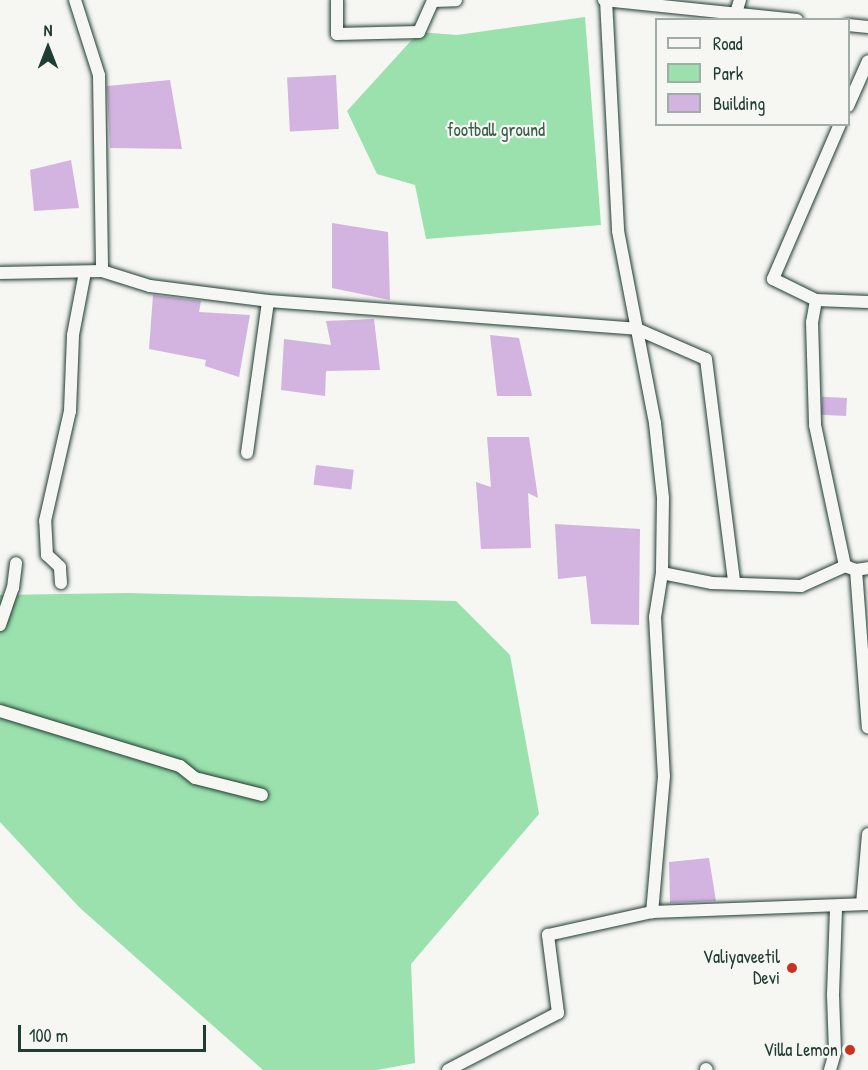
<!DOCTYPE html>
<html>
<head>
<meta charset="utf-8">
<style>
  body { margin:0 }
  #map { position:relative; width:868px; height:1070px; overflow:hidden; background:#f6f6f2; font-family:"Patrick Hand",sans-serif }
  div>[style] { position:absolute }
  .green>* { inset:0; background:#9be1ad }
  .building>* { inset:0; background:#d3b4e1; transform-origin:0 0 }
  .roads { filter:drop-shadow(0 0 2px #1f3d34) drop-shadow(0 0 2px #1f3d34) }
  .street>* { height:12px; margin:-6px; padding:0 6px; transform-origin:6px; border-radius:6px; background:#f6f6f2 }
  .dots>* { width:16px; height:16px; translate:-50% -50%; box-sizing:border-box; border:3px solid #f6f6f2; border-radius:50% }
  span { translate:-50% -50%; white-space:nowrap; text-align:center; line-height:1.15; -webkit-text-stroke:4.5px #f6f6f2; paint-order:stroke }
  .park-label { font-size:18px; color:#385e4c }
  .poi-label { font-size:18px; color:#1f3d34 }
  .right { translate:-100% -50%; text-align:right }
  .legend { position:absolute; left:655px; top:18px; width:195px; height:108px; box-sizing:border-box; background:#f6f6f2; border:2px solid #a0aca6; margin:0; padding:8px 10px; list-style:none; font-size:18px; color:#1f3d34 }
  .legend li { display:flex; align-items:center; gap:12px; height:30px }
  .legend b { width:30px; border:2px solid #a0aca6 }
  .north { position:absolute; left:18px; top:18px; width:60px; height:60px; -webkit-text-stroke:4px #f6f6f2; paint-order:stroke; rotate:0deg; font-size:16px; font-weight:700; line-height:24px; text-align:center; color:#1f3d34 }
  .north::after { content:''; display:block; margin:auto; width:21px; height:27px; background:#1f3d34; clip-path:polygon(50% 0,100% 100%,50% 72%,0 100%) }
  .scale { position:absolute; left:18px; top:1025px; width:188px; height:27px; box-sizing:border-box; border:3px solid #1f3d34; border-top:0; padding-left:8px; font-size:18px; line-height:21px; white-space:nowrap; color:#1f3d34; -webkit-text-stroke:4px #f6f6f2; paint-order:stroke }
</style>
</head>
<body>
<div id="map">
  <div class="green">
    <i style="clip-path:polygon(585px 17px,601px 225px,426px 239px,415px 185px,377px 174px,347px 111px,419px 32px,457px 35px)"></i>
    <i style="clip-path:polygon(127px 593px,456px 601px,510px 655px,539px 814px,411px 964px,415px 1063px,377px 1070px,263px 1070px,80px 908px,0 822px,0 595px)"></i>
  </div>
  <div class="building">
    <i style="left:336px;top:75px;width:54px;height:49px;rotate:87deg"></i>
    <i style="clip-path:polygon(170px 80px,182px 149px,110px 148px,107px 86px)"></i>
    <i style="clip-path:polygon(71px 160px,79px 208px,34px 211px,30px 170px)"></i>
    <i style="clip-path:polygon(332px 223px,388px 232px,390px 300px,332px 288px)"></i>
    <i style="clip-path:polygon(153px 295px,201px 301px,199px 312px,250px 315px,239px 377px,205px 366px,206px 360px,149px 349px)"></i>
    <i style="clip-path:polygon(374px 319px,380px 370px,326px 371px,325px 396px,281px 390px,284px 339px,331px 345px,326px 321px)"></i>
    <i style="clip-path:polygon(490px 335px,519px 338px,532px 396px,497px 396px)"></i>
    <i style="left:847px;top:398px;width:18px;height:25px;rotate:93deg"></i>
    <i style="clip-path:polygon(487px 437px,529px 437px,538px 498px,528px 493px,531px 548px,481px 549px,476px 482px,491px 487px)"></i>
    <i style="left:316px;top:465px;width:38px;height:20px;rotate:7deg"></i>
    <i style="clip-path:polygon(555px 524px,640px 529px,639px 625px,591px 624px,586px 576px,558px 579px)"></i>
    <i style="clip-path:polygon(709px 858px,716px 901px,670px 903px,669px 862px)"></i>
  </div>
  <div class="roads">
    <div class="street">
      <i style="left:75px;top:0;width:79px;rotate:72.3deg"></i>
      <i style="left:99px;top:75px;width:196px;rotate:89.1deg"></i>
      <i style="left:337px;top:0;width:34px;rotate:90deg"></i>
      <i style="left:337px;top:34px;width:82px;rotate:-1.4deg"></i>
      <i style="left:419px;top:32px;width:34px;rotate:-66deg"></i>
      <i style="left:433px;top:1px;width:23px;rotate:-2deg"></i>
      <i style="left:604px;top:0;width:194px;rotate:5.9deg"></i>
      <i style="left:606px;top:0;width:231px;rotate:87deg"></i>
      <i style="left:618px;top:231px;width:196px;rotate:79.1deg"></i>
      <i style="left:655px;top:423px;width:75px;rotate:83.9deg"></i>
      <i style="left:663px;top:498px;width:75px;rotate:90.8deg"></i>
      <i style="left:662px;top:573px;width:45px;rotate:99deg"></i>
      <i style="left:655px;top:617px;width:159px;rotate:86.8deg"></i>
      <i style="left:664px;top:776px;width:137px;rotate:95deg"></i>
      <i style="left:736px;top:13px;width:14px;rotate:-73deg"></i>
      <i style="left:848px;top:25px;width:20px;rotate:6deg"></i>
      <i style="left:848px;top:106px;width:49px;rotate:-66deg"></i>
      <i style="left:840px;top:124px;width:169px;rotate:113.4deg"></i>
      <i style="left:773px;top:279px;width:48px;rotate:26deg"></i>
      <i style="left:816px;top:300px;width:52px;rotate:2.2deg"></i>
      <i style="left:0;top:273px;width:102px;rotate:-1.1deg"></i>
      <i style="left:102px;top:271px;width:50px;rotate:17.4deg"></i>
      <i style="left:150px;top:286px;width:119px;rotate:7.2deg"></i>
      <i style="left:268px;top:301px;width:370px;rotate:4.3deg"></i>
      <i style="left:637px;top:329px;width:75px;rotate:23.5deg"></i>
      <i style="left:706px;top:359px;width:225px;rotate:82.8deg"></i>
      <i style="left:816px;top:300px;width:22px;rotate:100deg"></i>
      <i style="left:812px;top:322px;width:103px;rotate:88.3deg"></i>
      <i style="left:815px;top:425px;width:144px;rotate:78deg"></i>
      <i style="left:247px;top:453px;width:153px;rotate:-82.1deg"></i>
      <i style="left:856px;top:570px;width:158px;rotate:85.7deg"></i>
      <i style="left:662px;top:573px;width:51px;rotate:11.3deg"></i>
      <i style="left:712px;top:583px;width:89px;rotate:1.9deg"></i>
      <i style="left:801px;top:586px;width:48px;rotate:-24.4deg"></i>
      <i style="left:845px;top:566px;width:12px;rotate:20deg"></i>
      <i style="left:856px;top:570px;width:12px;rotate:-9deg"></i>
      <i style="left:61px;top:583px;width:16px;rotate:-94deg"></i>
      <i style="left:60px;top:567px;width:18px;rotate:-137deg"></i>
      <i style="left:47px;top:555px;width:34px;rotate:-93deg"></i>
      <i style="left:45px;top:521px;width:113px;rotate:-77.2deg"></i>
      <i style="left:70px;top:411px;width:76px;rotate:-87.7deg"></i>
      <i style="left:73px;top:335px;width:64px;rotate:-79.2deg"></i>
      <i style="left:0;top:625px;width:39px;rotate:-71deg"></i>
      <i style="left:13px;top:588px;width:25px;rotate:-83deg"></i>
      <i style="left:0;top:711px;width:188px;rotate:17deg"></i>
      <i style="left:180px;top:766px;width:19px;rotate:39deg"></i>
      <i style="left:195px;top:778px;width:69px;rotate:14.2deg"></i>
      <i style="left:862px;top:904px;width:70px;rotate:-85.1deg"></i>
      <i style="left:706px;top:1069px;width:1px;rotate:45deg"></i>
      <i style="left:448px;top:1070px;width:124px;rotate:-27.4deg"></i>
      <i style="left:558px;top:1013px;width:79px;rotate:-97.3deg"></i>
      <i style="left:548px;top:935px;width:107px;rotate:-12.5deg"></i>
      <i style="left:652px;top:912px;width:216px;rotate:-2.1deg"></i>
      <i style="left:830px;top:1070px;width:19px;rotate:-74deg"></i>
      <i style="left:835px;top:1052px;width:57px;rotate:-92deg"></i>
      <i style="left:833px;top:995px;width:88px;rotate:-88deg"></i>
    </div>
  </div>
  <div class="dots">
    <i style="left:792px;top:968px;background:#c8321e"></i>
    <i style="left:850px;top:1050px;background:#c8321e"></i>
  </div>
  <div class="park-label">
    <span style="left:496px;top:130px">football ground</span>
  </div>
  <div class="poi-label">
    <span class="right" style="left:780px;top:968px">Valiyaveetil<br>Devi</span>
    <span class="right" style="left:838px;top:1050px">Villa Lemon</span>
  </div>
  <ul class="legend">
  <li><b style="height:8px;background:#f6f6f2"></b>Road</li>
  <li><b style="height:16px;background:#9be1ad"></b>Park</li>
  <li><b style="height:16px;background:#d3b4e1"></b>Building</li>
  </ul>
  <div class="north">N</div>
  <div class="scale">100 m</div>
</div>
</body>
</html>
